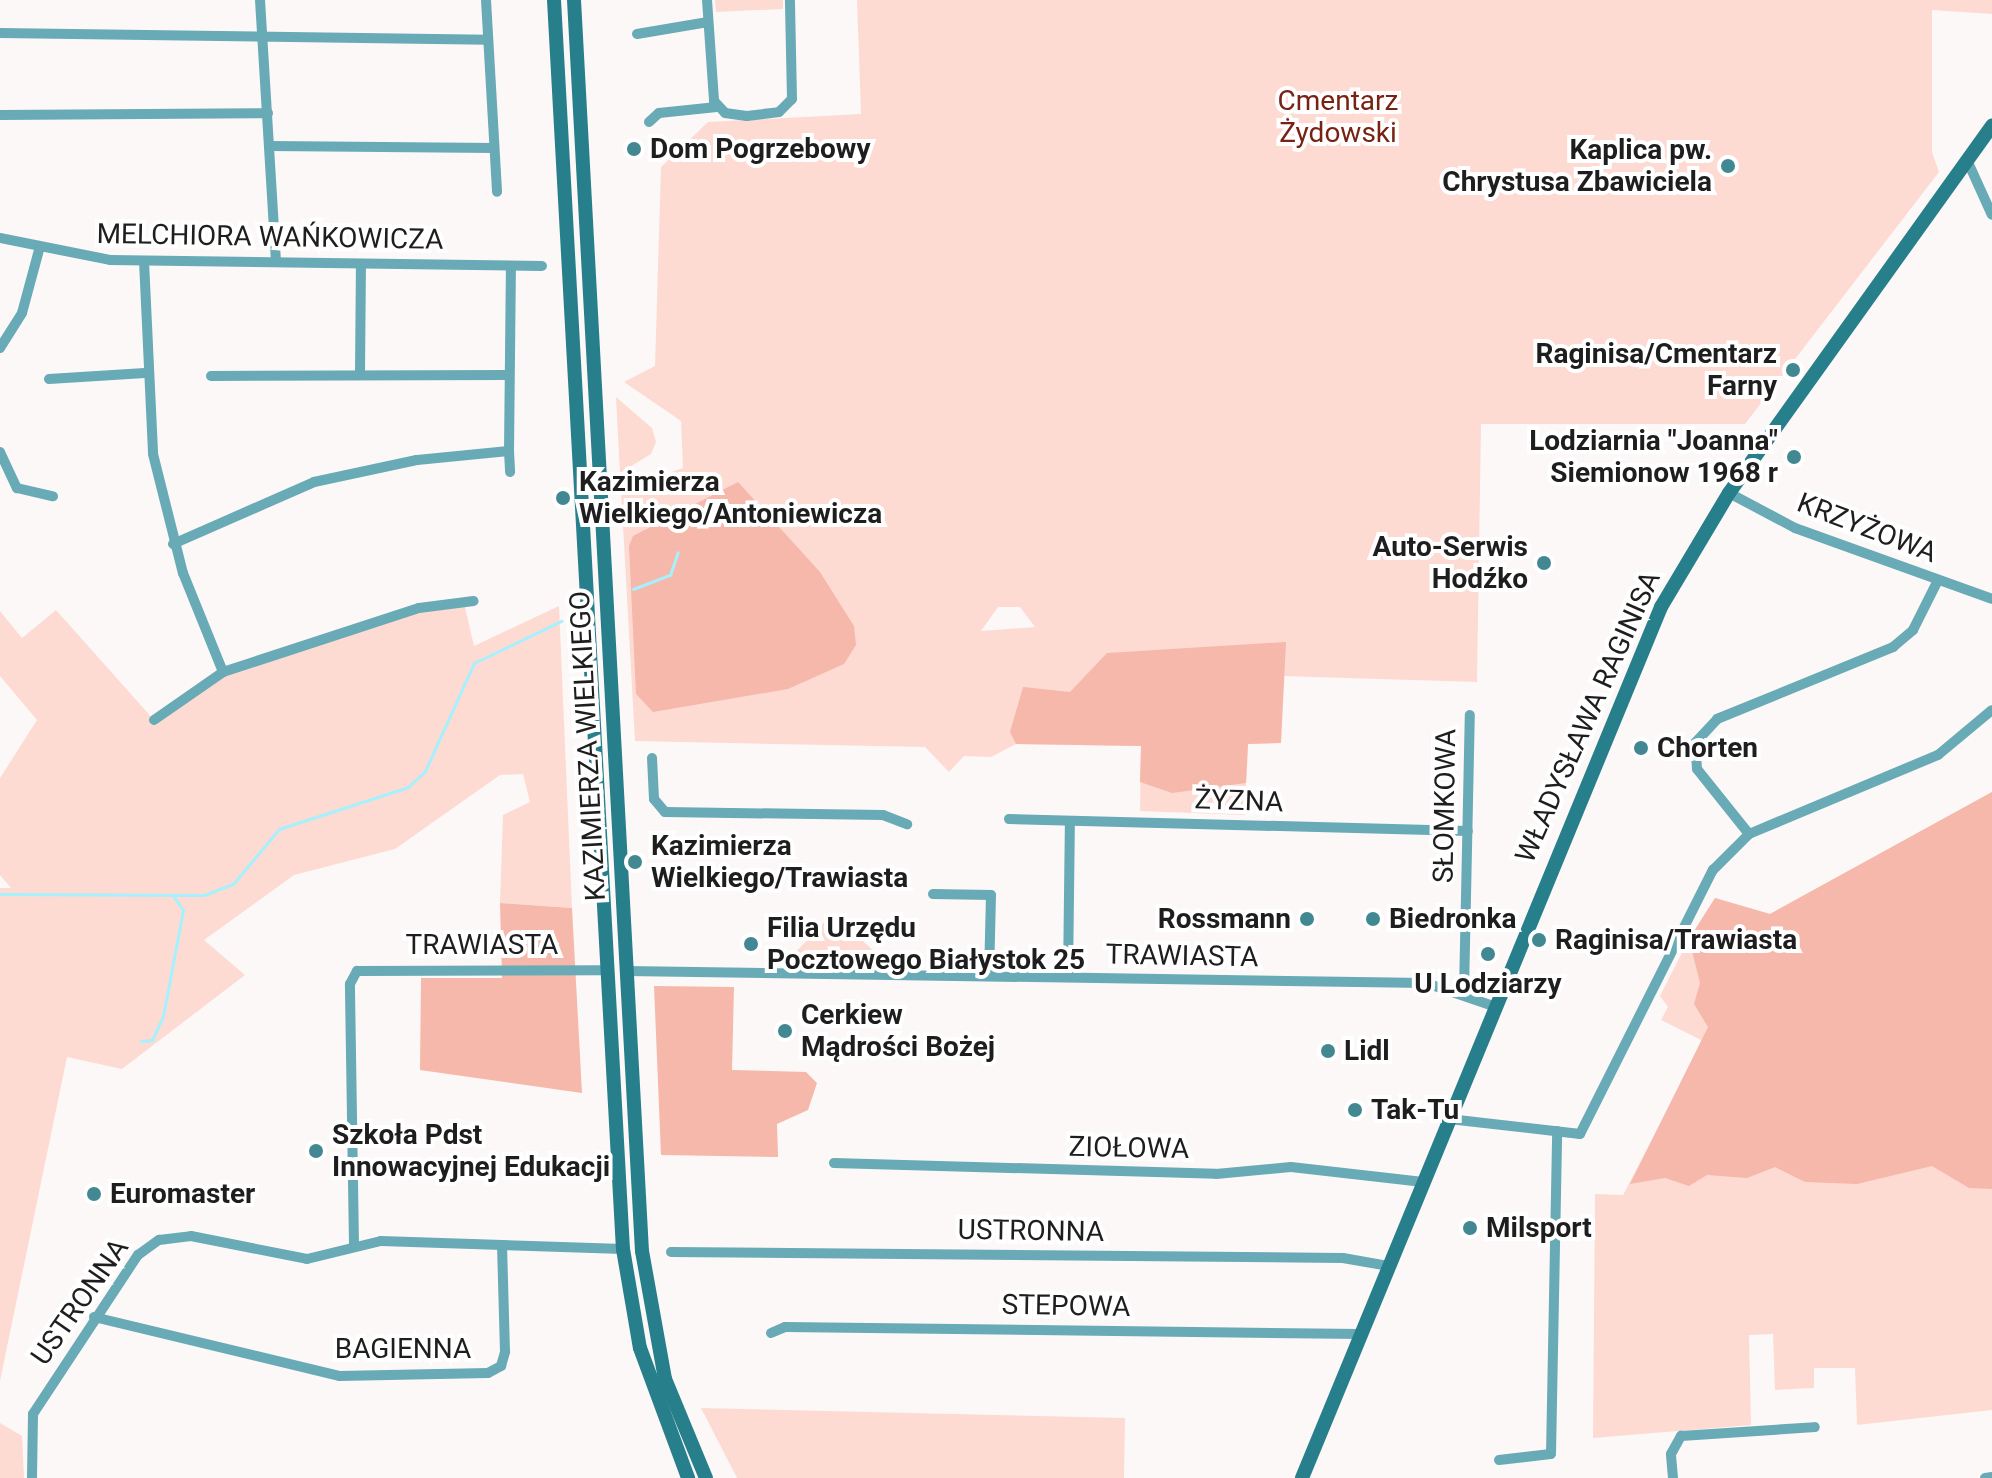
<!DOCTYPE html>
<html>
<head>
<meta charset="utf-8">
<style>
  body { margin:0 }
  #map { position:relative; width:1992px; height:1478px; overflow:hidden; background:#fcf8f7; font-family:Roboto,sans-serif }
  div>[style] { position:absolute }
  .green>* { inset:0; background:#fddbd3 }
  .forest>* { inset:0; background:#f5b8ab }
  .stream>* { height:3px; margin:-1.5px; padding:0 1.5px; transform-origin:1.5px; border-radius:1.5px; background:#a7f0fd }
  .street>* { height:10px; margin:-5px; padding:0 5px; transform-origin:5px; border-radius:5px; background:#68aab5 }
  .secondary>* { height:14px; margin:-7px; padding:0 7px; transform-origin:7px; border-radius:7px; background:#277f8c }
  .dots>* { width:22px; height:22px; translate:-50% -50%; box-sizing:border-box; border:4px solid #fff; border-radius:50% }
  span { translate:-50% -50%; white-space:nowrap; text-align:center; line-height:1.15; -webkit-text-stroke:8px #fff; paint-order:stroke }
  .park-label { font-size:28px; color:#782214 }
  .poi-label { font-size:28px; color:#1f1e1e; font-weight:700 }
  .left { translate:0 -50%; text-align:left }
  .right { translate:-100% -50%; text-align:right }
  .street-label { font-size:28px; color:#1f1e1e }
</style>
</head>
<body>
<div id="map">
  <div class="green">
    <i style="clip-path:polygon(715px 0,783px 0,783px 9px,716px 12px)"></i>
    <i style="clip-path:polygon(evenodd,857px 0,1992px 0,1992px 14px,1932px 10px,1932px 152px,1939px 172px,1745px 424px,1481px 424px,1477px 682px,1282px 676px,1281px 743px,1248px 744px,1245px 815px,1140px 811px,1141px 746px,1016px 744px,991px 757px,964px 756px,949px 772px,925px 747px,635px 741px,621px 490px,683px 468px,681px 421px,624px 382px,655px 366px,661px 167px,708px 122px,861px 114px,857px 0,998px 607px,1020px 607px,1035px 627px,981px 631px,998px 607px)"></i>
    <i style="clip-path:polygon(616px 397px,652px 428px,656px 442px,651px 454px,620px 473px)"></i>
    <i style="clip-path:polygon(464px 603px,474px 646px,559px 606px,572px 908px,500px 903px,503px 815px,530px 802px,523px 774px,500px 775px,395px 849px,294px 875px,204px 940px,245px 975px,122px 1069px,67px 1057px,0 1381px,0 888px,11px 888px,0 875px,0 778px,37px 720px,0 676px,0 611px,22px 638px,56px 610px,154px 720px,223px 672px,419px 608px)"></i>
    <i style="clip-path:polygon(1992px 792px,1992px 1410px,1857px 1425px,1855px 1368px,1814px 1368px,1814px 1388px,1775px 1390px,1773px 1334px,1749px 1335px,1751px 1425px,1593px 1438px,1595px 1194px,1623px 1195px,1703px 1041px,1661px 1020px,1668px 1007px,1660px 996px,1689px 939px,1715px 898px,1770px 914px)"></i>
    <i style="clip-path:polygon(833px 913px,880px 957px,875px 961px,790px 958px)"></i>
    <i style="clip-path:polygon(701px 1408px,1125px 1418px,1124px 1478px,737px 1478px)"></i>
    <i style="clip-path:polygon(0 1423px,22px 1436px,24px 1478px,0 1478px)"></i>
  </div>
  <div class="forest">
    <i style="clip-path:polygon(738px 482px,820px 572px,854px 626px,856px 645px,844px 664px,788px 689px,653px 712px,636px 694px,629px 546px,633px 536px)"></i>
    <i style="clip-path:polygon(1286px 642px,1281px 743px,1248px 744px,1246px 783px,1172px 793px,1140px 782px,1141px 746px,1016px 744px,1010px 732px,1023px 687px,1070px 692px,1107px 653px)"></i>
    <i style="clip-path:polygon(1992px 792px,1992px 1189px,1969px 1188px,1932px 1166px,1857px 1184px,1805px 1182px,1775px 1167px,1747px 1178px,1707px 1175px,1689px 1186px,1665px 1178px,1630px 1184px,1708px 1027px,1694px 1004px,1700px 983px,1689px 939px,1715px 898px,1770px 914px)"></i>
    <i style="clip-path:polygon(500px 903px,572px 908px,582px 1093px,420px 1070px,421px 978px,502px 978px)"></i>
    <i style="clip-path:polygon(654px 986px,734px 987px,732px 1070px,806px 1072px,817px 1083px,808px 1110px,777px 1124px,778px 1157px,661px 1155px)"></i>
  </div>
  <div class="stream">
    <i style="left:633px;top:589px;width:40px;rotate:-21deg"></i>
    <i style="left:670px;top:575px;width:24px;rotate:-71deg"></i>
    <i style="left:0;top:894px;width:204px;rotate:0.3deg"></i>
    <i style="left:204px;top:895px;width:31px;rotate:-21deg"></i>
    <i style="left:233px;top:884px;width:72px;rotate:-50.1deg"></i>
    <i style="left:279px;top:829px;width:136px;rotate:-18deg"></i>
    <i style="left:408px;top:787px;width:23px;rotate:-43deg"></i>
    <i style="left:425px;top:771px;width:119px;rotate:-65.6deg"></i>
    <i style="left:474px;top:663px;width:97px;rotate:-25.8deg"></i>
    <i style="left:141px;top:1041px;width:11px;rotate:-5deg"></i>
    <i style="left:152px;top:1040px;width:26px;rotate:-65deg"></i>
    <i style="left:163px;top:1016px;width:108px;rotate:-79.3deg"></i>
    <i style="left:183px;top:910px;width:18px;rotate:-124deg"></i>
  </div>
  <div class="street">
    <i style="left:260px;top:0;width:262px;rotate:86.5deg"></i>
    <i style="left:486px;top:0;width:192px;rotate:86.7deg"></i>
    <i style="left:707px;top:0;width:101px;rotate:86deg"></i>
    <i style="left:714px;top:101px;width:16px;rotate:47deg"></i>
    <i style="left:725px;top:113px;width:22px;rotate:8deg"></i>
    <i style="left:747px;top:116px;width:32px;rotate:-7deg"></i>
    <i style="left:779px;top:112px;width:18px;rotate:-45deg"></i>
    <i style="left:792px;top:99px;width:99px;rotate:-91.2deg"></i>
    <i style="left:0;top:33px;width:488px;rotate:0.8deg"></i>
    <i style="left:637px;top:34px;width:72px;rotate:-9.6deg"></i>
    <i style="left:0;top:115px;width:268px;rotate:-0.4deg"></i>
    <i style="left:649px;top:122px;width:13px;rotate:-42deg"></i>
    <i style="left:659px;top:113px;width:58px;rotate:-5.9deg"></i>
    <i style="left:270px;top:146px;width:224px;rotate:0.5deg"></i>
    <i style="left:1967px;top:160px;width:60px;rotate:65.6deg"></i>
    <i style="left:0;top:238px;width:112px;rotate:11.3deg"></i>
    <i style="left:110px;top:260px;width:432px;rotate:0.8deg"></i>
    <i style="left:144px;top:261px;width:193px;rotate:87.3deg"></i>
    <i style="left:153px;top:454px;width:123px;rotate:75.9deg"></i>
    <i style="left:183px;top:573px;width:107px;rotate:68deg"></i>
    <i style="left:0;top:348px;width:41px;rotate:-57.8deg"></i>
    <i style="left:22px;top:313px;width:65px;rotate:-74.9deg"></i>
    <i style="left:360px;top:373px;width:109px;rotate:-89.5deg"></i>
    <i style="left:211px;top:376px;width:298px;rotate:-0.2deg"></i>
    <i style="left:49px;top:379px;width:96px;rotate:-3.6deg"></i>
    <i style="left:509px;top:451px;width:21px;rotate:87deg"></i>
    <i style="left:0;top:452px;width:40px;rotate:65deg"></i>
    <i style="left:17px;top:488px;width:37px;rotate:13deg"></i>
    <i style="left:1729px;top:493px;width:75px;rotate:27.9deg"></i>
    <i style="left:1795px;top:528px;width:209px;rotate:19.8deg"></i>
    <i style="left:173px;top:544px;width:154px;rotate:-23.7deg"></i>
    <i style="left:314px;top:482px;width:105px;rotate:-12.1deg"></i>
    <i style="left:417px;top:460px;width:92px;rotate:-5.6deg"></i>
    <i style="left:509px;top:451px;width:185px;rotate:-89.4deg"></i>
    <i style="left:154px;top:720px;width:84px;rotate:-34.8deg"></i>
    <i style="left:223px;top:672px;width:206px;rotate:-18.1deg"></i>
    <i style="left:419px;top:608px;width:55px;rotate:-7.3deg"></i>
    <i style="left:652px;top:758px;width:41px;rotate:87.2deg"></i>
    <i style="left:654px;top:799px;width:17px;rotate:50deg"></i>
    <i style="left:665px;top:812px;width:218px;rotate:0.8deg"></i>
    <i style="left:883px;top:815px;width:26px;rotate:21deg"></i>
    <i style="left:1009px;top:819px;width:459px;rotate:1.5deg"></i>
    <i style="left:1749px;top:834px;width:83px;rotate:-128.7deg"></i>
    <i style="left:1697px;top:769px;width:26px;rotate:-94deg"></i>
    <i style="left:1695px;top:743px;width:33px;rotate:-47deg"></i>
    <i style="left:1717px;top:719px;width:190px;rotate:-22.2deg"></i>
    <i style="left:1893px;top:647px;width:26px;rotate:-40deg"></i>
    <i style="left:1913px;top:630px;width:56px;rotate:-63.4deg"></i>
    <i style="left:933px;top:894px;width:58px;rotate:1deg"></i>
    <i style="left:991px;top:895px;width:80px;rotate:91.4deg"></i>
    <i style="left:626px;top:971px;width:800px;rotate:0.86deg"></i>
    <i style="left:1426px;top:983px;width:71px;rotate:18.9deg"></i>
    <i style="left:1068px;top:977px;width:156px;rotate:-89.3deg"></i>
    <i style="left:1464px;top:992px;width:277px;rotate:-88.8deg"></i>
    <i style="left:1449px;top:1119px;width:132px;rotate:6.5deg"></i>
    <i style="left:1580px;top:1134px;width:296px;rotate:-63.3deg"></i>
    <i style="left:1713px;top:870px;width:51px;rotate:-45deg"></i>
    <i style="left:1749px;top:834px;width:205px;rotate:-22.7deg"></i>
    <i style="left:1938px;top:755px;width:70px;rotate:-39.8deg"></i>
    <i style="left:834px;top:1163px;width:382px;rotate:1.6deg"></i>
    <i style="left:1216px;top:1174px;width:75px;rotate:-5.3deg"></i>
    <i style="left:1291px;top:1167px;width:133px;rotate:6.5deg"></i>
    <i style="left:354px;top:1245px;width:261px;rotate:-90.9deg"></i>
    <i style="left:350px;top:984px;width:15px;rotate:-62deg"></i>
    <i style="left:357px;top:971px;width:250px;rotate:-0.2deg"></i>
    <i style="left:671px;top:1252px;width:672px;rotate:0.51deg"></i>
    <i style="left:1343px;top:1258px;width:47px;rotate:9.9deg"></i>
    <i style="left:94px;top:1317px;width:252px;rotate:13.5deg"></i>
    <i style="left:339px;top:1376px;width:149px;rotate:-1.2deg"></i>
    <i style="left:488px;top:1373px;width:15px;rotate:-28deg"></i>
    <i style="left:501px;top:1366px;width:15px;rotate:-74deg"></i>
    <i style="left:505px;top:1352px;width:105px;rotate:-91.6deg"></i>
    <i style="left:771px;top:1333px;width:15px;rotate:-23deg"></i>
    <i style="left:785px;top:1327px;width:576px;rotate:0.7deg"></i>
    <i style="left:1499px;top:1460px;width:52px;rotate:-6.6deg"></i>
    <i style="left:1551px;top:1454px;width:323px;rotate:-88.9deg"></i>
    <i style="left:32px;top:1478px;width:64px;rotate:-89.1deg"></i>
    <i style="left:33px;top:1414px;width:191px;rotate:-56.6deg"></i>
    <i style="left:138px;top:1255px;width:26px;rotate:-36deg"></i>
    <i style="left:159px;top:1240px;width:32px;rotate:-7deg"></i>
    <i style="left:191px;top:1236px;width:118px;rotate:11.2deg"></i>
    <i style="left:307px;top:1259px;width:76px;rotate:-13.7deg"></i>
    <i style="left:381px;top:1241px;width:242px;rotate:1.9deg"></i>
    <i style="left:1673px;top:1478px;width:24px;rotate:-95deg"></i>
    <i style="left:1671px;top:1454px;width:21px;rotate:-61deg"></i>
    <i style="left:1681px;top:1436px;width:134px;rotate:-3.8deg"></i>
    <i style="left:1985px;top:1478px;width:7px;rotate:-8deg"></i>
  </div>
  <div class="secondary">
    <i style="left:554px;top:0;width:1251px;rotate:86.84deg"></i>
    <i style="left:623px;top:1249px;width:100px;rotate:80.3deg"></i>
    <i style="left:640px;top:1348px;width:139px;rotate:69.7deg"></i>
    <i style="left:574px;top:0;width:1253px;rotate:86.89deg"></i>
    <i style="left:642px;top:1251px;width:130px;rotate:79.8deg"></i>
    <i style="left:665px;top:1379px;width:107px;rotate:67.5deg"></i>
    <i style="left:1302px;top:1478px;width:942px;rotate:-67.6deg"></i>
    <i style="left:1661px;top:607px;width:133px;rotate:-59.2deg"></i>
    <i style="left:1729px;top:493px;width:452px;rotate:-54.4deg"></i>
  </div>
  <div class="dots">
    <i style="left:634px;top:149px;background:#428893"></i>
    <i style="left:1728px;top:166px;background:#428893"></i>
    <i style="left:1793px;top:370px;background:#428893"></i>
    <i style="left:1794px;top:457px;background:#428893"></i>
    <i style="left:563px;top:498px;background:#428893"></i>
    <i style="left:1544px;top:563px;background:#428893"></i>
    <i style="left:1641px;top:748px;background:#428893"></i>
    <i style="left:635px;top:862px;background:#428893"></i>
    <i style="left:1307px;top:919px;background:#428893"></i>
    <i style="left:1373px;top:919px;background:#428893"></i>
    <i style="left:1539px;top:940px;background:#428893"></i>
    <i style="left:751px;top:944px;background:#428893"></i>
    <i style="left:1488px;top:954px;background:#428893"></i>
    <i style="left:785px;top:1031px;background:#428893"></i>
    <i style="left:1328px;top:1051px;background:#428893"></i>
    <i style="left:1355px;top:1110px;background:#428893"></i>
    <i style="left:316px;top:1151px;background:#428893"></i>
    <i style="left:94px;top:1194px;background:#428893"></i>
    <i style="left:1470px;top:1228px;background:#428893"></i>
  </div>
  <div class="park-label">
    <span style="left:1338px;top:117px">Cmentarz<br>Żydowski</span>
  </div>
  <div class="poi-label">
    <span class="left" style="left:650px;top:149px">Dom Pogrzebowy</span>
    <span class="right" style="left:1712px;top:166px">Kaplica pw.<br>Chrystusa Zbawiciela</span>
    <span class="right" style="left:1777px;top:370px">Raginisa/Cmentarz<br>Farny</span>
    <span class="right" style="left:1778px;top:457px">Lodziarnia "Joanna"<br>Siemionow 1968 r</span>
    <span class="left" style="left:579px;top:498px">Kazimierza<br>Wielkiego/Antoniewicza</span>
    <span class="right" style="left:1528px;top:563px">Auto-Serwis<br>Hodźko</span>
    <span class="left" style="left:1657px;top:748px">Chorten</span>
    <span class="left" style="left:651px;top:862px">Kazimierza<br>Wielkiego/Trawiasta</span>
    <span class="right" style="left:1291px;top:919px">Rossmann</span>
    <span class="left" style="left:1389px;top:919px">Biedronka</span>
    <span class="left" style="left:767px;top:944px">Filia Urzędu<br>Pocztowego Białystok 25</span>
    <span class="left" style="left:1555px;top:940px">Raginisa/Trawiasta</span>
    <span style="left:1488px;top:984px">U Lodziarzy</span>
    <span class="left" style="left:801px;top:1031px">Cerkiew<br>Mądrości Bożej</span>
    <span class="left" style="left:1344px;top:1051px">Lidl</span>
    <span class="left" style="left:1371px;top:1110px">Tak-Tu</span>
    <span class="left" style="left:332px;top:1151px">Szkoła Pdst<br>Innowacyjnej Edukacji</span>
    <span class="left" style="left:110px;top:1194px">Euromaster</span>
    <span class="left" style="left:1486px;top:1228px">Milsport</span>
  </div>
  <div class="street-label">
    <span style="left:270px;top:237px;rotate:1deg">MELCHIORA WAŃKOWICZA</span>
    <span style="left:1867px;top:528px;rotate:21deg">KRZYŻOWA</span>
    <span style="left:1588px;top:717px;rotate:-66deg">WŁADYSŁAWA RAGINISA</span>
    <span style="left:588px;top:746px;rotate:-93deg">KAZIMIERZA WIELKIEGO</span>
    <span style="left:1239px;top:801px;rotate:2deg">ŻYZNA</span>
    <span style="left:1445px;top:806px;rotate:-89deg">SŁOMKOWA</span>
    <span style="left:482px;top:945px">TRAWIASTA</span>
    <span style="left:1182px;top:956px;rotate:1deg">TRAWIASTA</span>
    <span style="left:1129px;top:1148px;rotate:1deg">ZIOŁOWA</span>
    <span style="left:1031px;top:1231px;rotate:1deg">USTRONNA</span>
    <span style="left:80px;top:1302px;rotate:-55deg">USTRONNA</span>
    <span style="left:1066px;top:1306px;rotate:1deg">STEPOWA</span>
    <span style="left:403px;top:1349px">BAGIENNA</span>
  </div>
</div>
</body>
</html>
